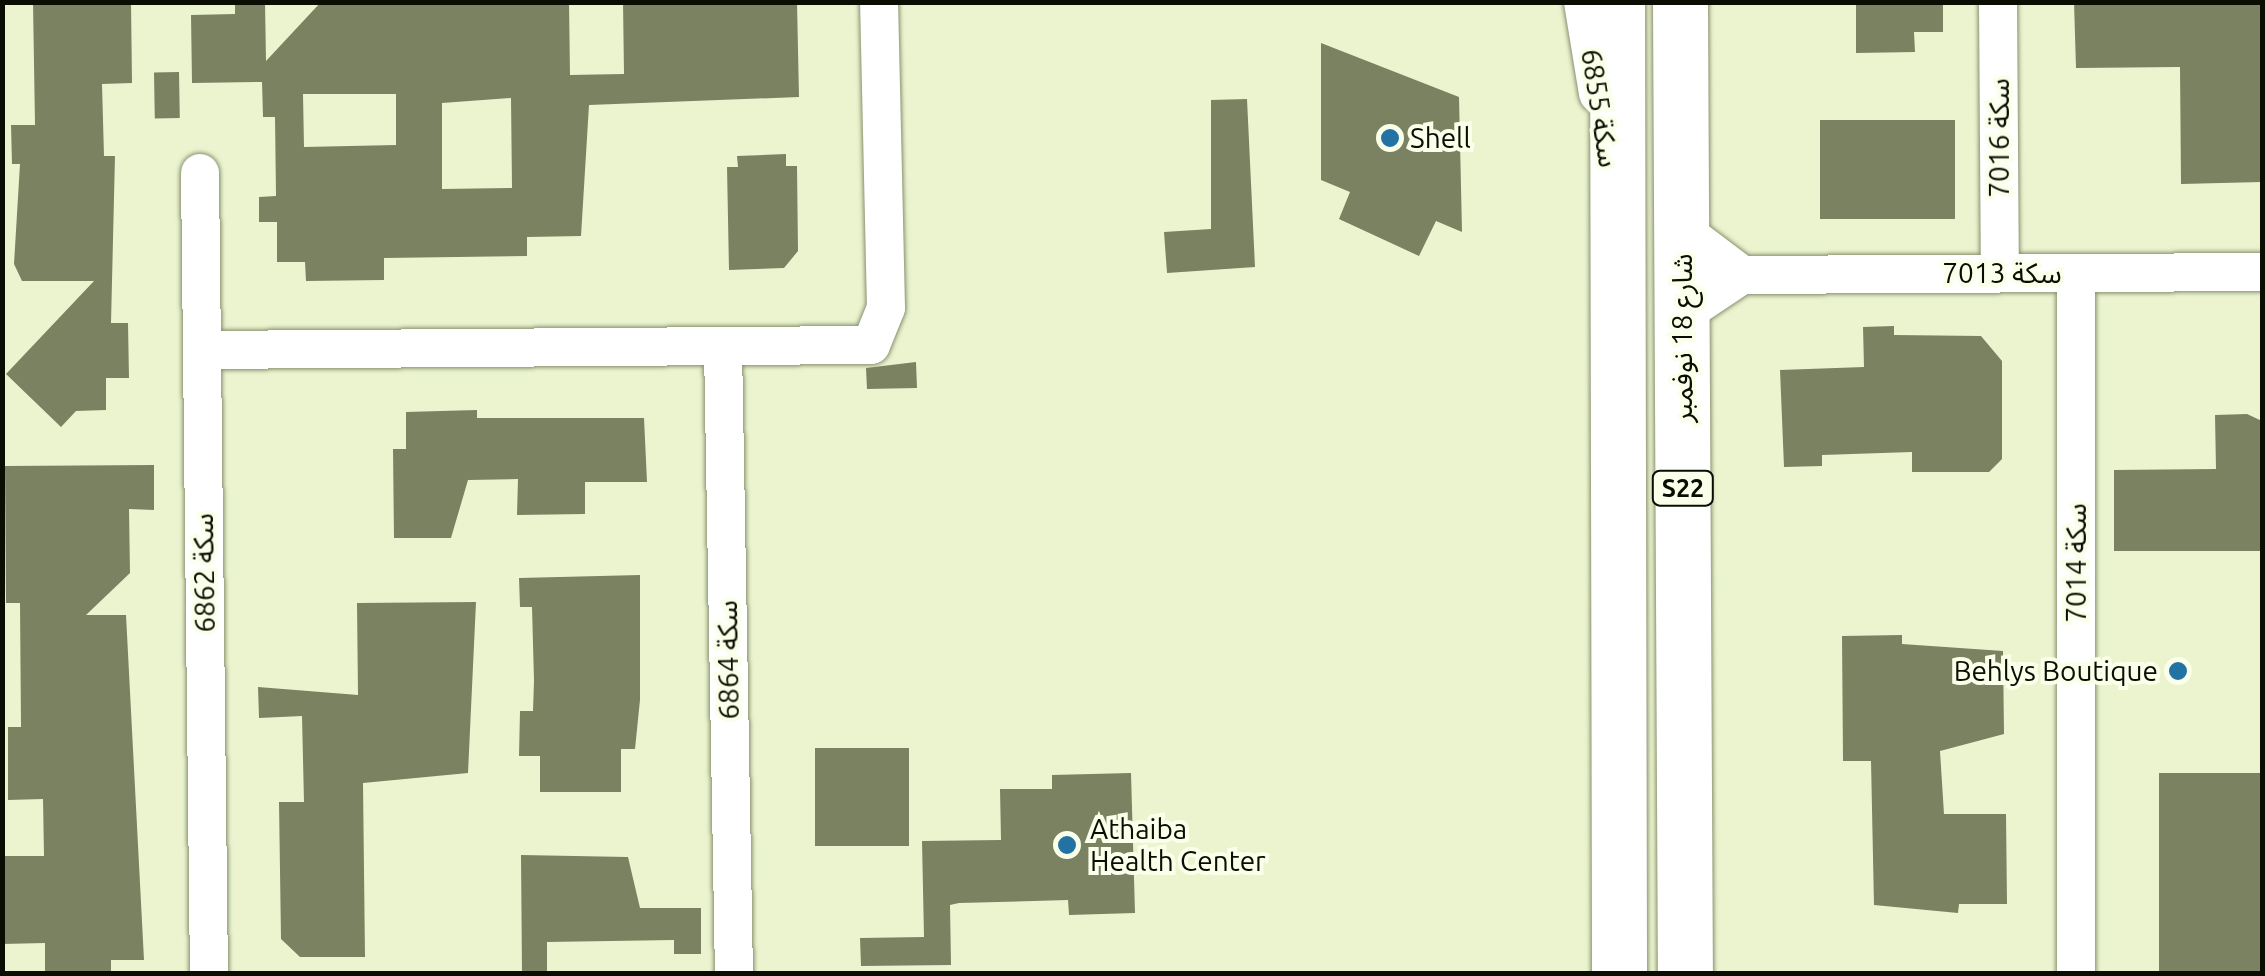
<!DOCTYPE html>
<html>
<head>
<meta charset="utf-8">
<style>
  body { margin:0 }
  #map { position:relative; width:2265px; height:976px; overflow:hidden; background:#ebf4cf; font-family:Ubuntu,"Noto Sans Arabic",sans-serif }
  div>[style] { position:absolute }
  .building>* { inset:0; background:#7a8261; transform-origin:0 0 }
  .roads { filter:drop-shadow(0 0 2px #89916f) drop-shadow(0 0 2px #89916f) }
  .minor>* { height:38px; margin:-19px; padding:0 19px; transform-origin:19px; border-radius:19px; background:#fff }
  .primary>* { height:55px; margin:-27.5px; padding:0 27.5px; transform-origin:27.5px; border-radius:27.5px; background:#fff }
  .dots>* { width:28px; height:28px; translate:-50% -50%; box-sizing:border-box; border:5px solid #f9ffe9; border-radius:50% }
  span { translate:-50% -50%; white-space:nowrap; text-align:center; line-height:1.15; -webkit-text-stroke:8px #f9ffe9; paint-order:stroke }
  .shield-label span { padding:2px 8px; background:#f9ffe9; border:2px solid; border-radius:8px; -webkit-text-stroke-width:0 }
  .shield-label { font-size:25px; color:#0b0d03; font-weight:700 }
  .street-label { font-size:28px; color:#0b0d03 }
  .poi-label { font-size:28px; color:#0b0d03 }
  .left { translate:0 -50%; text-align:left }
  .right { translate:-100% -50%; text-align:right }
  .frame { position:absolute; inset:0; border:5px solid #0b0d03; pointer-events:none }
</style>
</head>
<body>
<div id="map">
  <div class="building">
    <i style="clip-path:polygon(33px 2px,131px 2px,132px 83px,102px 84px,104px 156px,115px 156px,111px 323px,128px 323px,129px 378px,106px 378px,106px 410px,76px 411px,61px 427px,6px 374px,94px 281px,22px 281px,14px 264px,20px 164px,12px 164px,11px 125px,35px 125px)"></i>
    <i style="clip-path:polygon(evenodd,235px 2px,265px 2px,266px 61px,321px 2px,569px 2px,570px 75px,624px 74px,623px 2px,797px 2px,799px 97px,589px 105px,581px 236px,527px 237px,527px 256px,384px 258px,384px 280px,306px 281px,305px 262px,277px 262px,277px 222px,259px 222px,259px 197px,276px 196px,275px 117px,263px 117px,262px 82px,192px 83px,191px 15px,235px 14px,235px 2px,303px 94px,396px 94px,396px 145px,304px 147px,303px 94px,235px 2px,511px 98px,512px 188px,442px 189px,442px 103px,511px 98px)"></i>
    <i style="clip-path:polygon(1856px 2px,1943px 2px,1943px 32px,1914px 32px,1915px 52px,1856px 53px)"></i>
    <i style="clip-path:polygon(2074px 2px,2262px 2px,2262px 182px,2181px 184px,2180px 67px,2076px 68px)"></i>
    <i style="clip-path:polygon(1321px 43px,1459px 97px,1462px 232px,1436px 221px,1419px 256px,1339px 219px,1350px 192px,1321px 180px)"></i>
    <i style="left:179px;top:72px;width:46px;height:25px;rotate:89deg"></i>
    <i style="clip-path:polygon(1247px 99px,1255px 267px,1167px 273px,1164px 232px,1211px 229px,1211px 100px)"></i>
    <i style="left:1820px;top:120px;width:135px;height:99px"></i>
    <i style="clip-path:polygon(786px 154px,786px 166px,797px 166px,798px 251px,784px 268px,729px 270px,727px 167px,738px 167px,737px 156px)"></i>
    <i style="clip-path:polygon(1894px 326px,1894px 335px,1981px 336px,2002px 361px,2002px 459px,1989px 472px,1912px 472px,1912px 452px,1822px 455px,1822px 466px,1784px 467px,1780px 370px,1864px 367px,1863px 327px)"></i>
    <i style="clip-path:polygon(916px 362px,917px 388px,867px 389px,866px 368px)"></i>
    <i style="clip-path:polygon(477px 410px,477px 418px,644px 418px,647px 482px,585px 482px,585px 514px,517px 515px,518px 479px,468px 480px,451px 538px,394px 538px,393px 449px,406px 449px,406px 412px)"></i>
    <i style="clip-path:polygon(2247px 414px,2262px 421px,2262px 551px,2114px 551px,2114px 470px,2216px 469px,2215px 415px)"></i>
    <i style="clip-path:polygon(154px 465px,154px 510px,129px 509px,130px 573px,86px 615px,126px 615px,144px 960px,111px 960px,111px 974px,45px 974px,45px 943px,2px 944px,2px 856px,44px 856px,43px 799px,8px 800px,8px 727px,21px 727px,20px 603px,6px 603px,5px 466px)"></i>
    <i style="clip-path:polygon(640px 575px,640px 700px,635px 749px,621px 749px,621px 792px,540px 792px,540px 756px,519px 756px,520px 711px,533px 711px,534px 681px,532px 607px,520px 607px,519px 578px)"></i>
    <i style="clip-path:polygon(476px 602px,468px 773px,363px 783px,365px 957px,300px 957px,281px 939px,279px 802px,304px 802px,302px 716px,259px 718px,258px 687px,358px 695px,357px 603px)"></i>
    <i style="clip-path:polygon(1902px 635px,1902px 644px,2003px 651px,2004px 734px,1940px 751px,1944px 814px,2006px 814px,2007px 904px,1959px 904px,1958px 913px,1874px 905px,1871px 761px,1843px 761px,1842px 636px)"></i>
    <i style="left:909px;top:748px;width:98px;height:94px;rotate:90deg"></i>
    <i style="clip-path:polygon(1131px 773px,1135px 913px,1069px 915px,1068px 900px,959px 903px,950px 905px,951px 965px,861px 966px,860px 938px,924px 937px,922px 841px,1001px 840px,1000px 789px,1052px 789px,1052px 775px)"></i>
    <i style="left:2159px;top:773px;width:103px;height:201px"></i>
    <i style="clip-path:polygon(521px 855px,628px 857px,640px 908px,701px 908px,701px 954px,674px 954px,674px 940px,547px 942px,547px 974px,522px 974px)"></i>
  </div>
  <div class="roads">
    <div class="minor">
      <i style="left:1583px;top:2px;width:93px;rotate:80.7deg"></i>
      <i style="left:1998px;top:2px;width:271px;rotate:89.6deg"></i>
      <i style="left:200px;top:173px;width:801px;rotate:89.36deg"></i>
      <i style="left:1681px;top:229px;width:76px;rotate:37deg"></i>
      <i style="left:2076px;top:273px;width:701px;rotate:90deg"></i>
      <i style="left:1682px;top:315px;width:72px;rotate:-33.7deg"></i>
      <i style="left:1742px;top:275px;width:520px;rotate:-0.33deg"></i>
      <i style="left:723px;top:346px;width:628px;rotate:89deg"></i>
      <i style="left:202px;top:350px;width:669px;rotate:-0.43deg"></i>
      <i style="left:871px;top:345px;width:40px;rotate:-68deg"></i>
      <i style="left:886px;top:308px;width:306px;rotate:-91.3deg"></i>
    </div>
    <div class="primary">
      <i style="left:1617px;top:2px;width:972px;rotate:89.88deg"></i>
      <i style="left:1680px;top:2px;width:972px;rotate:89.71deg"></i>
    </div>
  </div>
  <div class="dots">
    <i style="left:1390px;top:138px;background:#2372a4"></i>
    <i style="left:2178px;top:671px;background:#2372a4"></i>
    <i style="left:1067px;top:845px;background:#2372a4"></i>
  </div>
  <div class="shield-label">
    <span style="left:1683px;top:488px">S22</span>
  </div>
  <div class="street-label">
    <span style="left:1600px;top:108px;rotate:81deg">سكة 6855</span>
    <span style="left:1999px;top:138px;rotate:-90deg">سكة 7016</span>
    <span style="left:2002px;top:273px">سكة 7013</span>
    <span style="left:1682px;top:338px;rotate:-90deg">شارع 18 نوفمبر</span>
    <span style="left:2076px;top:563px;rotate:-90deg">سكة 7014</span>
    <span style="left:204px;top:573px;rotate:-91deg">سكة 6862</span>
    <span style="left:728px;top:660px;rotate:-91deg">سكة 6864</span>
  </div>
  <div class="poi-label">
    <span class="left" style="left:1410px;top:138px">Shell</span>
    <span class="right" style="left:2158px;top:671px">Behlys Boutique</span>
    <span class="left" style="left:1090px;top:845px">Athaiba<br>Health Center</span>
  </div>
  <div class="frame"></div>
</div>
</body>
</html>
